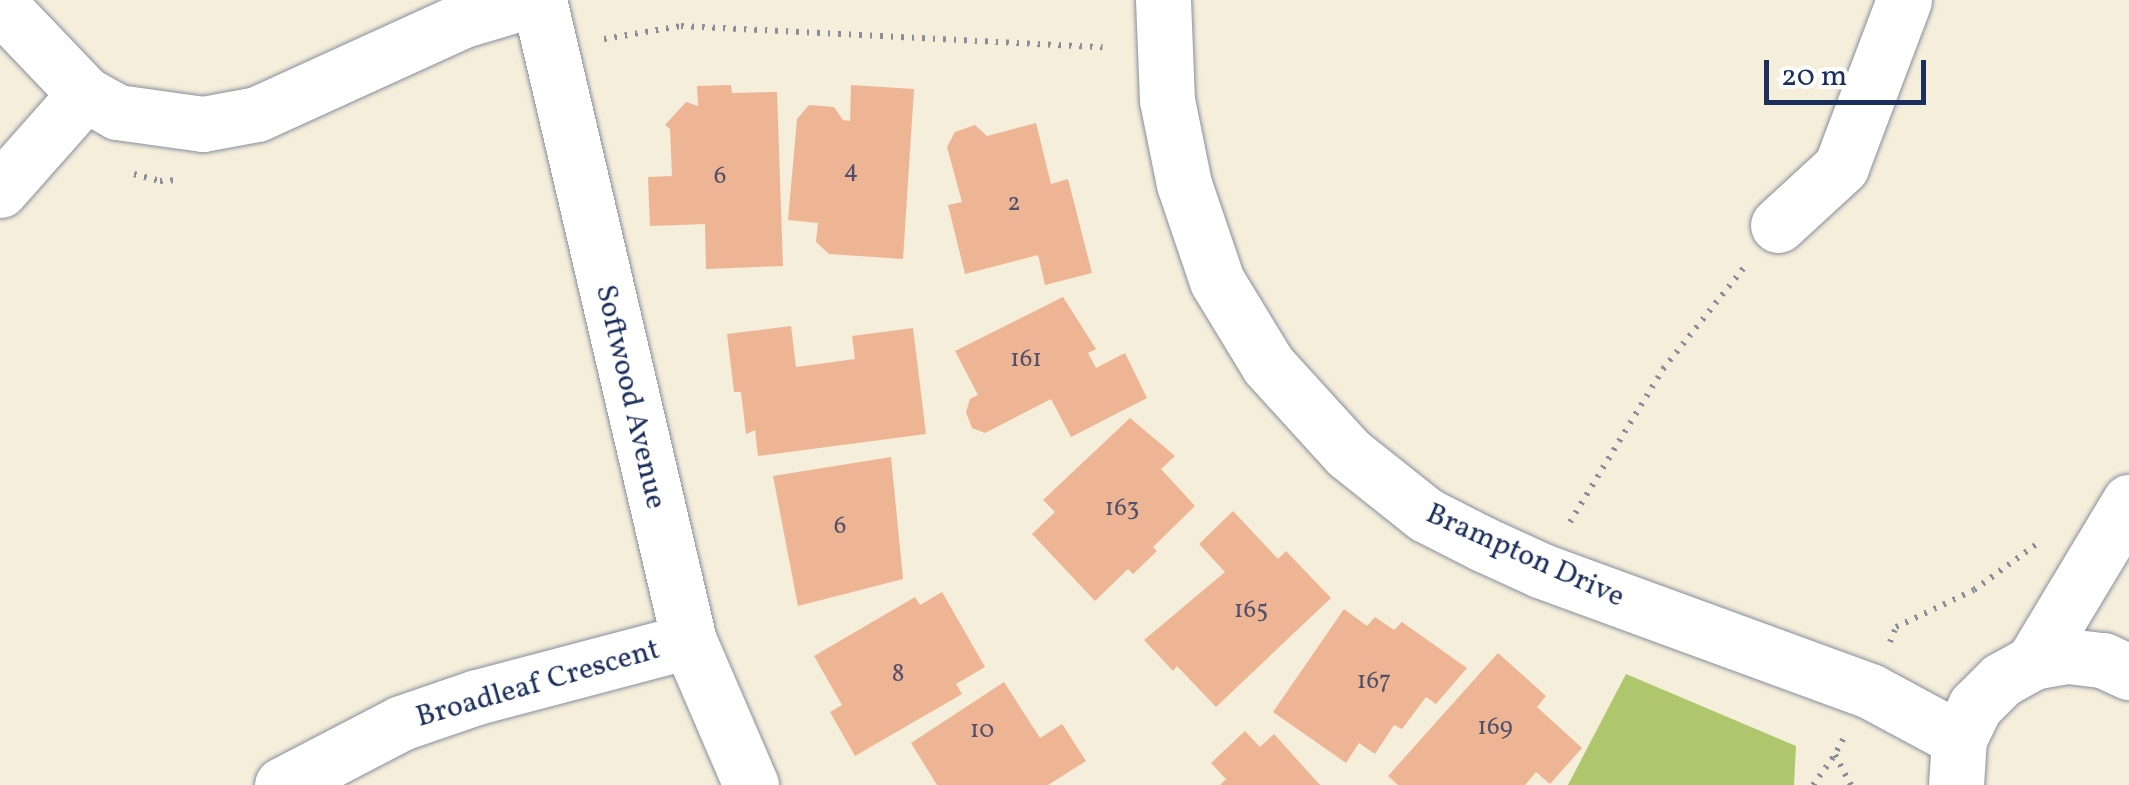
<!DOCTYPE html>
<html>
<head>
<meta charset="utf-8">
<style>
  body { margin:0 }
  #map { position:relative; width:2129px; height:785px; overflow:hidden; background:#f5eedb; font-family:Vollkorn,serif }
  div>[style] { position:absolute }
  .green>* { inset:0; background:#aec66c }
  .building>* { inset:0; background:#eeb594 }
  .path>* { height:6px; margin-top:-3px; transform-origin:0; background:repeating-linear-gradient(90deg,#888e9c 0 2.5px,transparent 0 10.5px) }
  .roads { filter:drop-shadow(0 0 2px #888e9c) drop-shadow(0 0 2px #888e9c) }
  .minor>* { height:55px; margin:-27.5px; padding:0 27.5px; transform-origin:27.5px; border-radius:27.5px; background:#fff }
  .major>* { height:55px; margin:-27.5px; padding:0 27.5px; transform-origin:27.5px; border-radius:27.5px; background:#fff }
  span { translate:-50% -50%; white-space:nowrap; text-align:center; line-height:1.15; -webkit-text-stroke:8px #fff; paint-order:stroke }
  .number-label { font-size:25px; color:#50506c }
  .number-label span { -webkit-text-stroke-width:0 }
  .street-label { font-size:30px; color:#1b2f5e }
  .scale { position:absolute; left:1764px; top:60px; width:162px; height:45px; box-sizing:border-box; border:5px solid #1b2f5e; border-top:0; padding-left:12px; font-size:30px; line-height:35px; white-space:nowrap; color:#1b2f5e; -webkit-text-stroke:8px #fff; paint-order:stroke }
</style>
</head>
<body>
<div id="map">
  <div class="green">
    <i style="clip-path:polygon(1626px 674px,1796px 746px,1794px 785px,1568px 785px)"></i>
  </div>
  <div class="building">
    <i style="clip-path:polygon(731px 85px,732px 93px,777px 92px,783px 266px,706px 269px,705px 224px,650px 226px,648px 177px,672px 176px,670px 129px,665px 125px,686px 102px,698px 106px,697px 86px)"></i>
    <i style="clip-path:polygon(851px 85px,914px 89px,903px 259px,829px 254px,816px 242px,818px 223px,788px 220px,797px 119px,809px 105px,834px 107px,843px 120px,850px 121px)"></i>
    <i style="clip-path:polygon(1036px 123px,1051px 184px,1068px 179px,1092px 273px,1045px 285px,1038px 255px,965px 274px,948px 205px,962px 202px,947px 147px,955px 132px,975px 125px,987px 136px)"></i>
    <i style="clip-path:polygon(1063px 297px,1096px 349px,1088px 353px,1096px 368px,1125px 353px,1147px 398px,1071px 437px,1051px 399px,985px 433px,972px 428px,966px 412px,970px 399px,978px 395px,955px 351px)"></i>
    <i style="clip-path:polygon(791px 326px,796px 367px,855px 359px,852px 336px,913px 328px,926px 434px,758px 456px,755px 430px,746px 434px,741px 392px,734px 392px,727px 334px)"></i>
    <i style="clip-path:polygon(1130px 418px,1175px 456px,1161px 469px,1195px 506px,1153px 547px,1157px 551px,1133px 574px,1128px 569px,1095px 601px,1032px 534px,1055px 512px,1043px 500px)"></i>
    <i style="clip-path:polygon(891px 457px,903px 579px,798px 606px,773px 476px)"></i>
    <i style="clip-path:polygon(1233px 511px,1278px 559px,1286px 551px,1331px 598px,1216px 707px,1177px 666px,1173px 671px,1144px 640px,1225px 572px,1199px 544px)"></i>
    <i style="clip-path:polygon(942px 592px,985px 667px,956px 684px,962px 694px,855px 756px,830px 712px,842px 705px,814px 656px,915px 597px,920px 605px)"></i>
    <i style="clip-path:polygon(1344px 609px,1367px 626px,1375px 617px,1394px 630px,1402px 622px,1467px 668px,1436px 704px,1426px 697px,1402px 729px,1394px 725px,1375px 754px,1359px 743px,1346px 763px,1273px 712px)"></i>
    <i style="clip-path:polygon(1498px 653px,1546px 696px,1537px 707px,1582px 748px,1550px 784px,1536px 772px,1525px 785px,1398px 785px,1388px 776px)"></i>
    <i style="clip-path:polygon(1004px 682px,1040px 738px,1062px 724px,1086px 761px,1048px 785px,937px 785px,911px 743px)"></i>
    <i style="clip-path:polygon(1245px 731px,1260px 747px,1274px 734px,1320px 785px,1220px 785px,1226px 779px,1211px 763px)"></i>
  </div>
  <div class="path">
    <i style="left:604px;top:39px;width:78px;rotate:-9.6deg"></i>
    <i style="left:681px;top:26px;width:422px;rotate:2.9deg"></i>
    <i style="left:134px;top:174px;width:27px;rotate:15deg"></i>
    <i style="left:160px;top:181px;width:20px;rotate:-3deg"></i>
    <i style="left:1570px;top:522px;width:179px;rotate:-58.7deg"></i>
    <i style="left:1663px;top:369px;width:133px;rotate:-51.4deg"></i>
    <i style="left:1890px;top:642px;width:16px;rotate:-68deg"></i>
    <i style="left:1896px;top:627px;width:86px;rotate:-25.4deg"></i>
    <i style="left:1974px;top:590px;width:79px;rotate:-36.3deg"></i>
    <i style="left:1843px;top:739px;width:18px;rotate:117deg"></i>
    <i style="left:1835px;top:755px;width:34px;rotate:62deg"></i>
    <i style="left:1813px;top:785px;width:37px;rotate:-54deg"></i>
  </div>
  <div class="roads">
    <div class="minor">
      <i style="left:539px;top:0;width:658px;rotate:76.83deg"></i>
      <i style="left:689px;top:641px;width:157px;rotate:66.7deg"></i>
      <i style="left:1163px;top:0;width:100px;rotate:87.7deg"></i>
      <i style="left:1167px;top:100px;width:86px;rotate:78.6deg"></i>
      <i style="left:1184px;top:184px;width:102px;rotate:71.2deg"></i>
      <i style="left:1217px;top:281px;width:98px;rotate:58.7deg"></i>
      <i style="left:1268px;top:365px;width:119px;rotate:47.7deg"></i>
      <i style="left:1348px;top:453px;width:100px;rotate:38.5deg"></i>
      <i style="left:1426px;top:515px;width:64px;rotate:27deg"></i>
      <i style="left:1483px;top:544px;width:65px;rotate:24.6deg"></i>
      <i style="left:1542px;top:571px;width:349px;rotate:20.1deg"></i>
      <i style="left:1870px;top:691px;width:101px;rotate:28.3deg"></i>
      <i style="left:0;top:5px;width:123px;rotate:46.3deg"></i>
      <i style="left:85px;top:94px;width:37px;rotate:29deg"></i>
      <i style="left:117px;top:112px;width:87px;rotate:7.9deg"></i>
      <i style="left:203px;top:124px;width:55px;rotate:-10.5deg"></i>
      <i style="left:257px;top:114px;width:226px;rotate:-24.5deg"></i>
      <i style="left:463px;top:20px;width:71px;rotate:-16.4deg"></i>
      <i style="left:0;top:190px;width:128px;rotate:-48.5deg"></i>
      <i style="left:1778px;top:225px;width:86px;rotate:-42.6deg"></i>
      <i style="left:1841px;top:167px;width:178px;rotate:-69.3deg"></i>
      <i style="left:282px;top:785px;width:134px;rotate:-27.5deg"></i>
      <i style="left:401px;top:723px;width:80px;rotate:-18.9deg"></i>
      <i style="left:477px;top:697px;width:219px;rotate:-14.8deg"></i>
    </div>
    <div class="major">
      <i style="left:2033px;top:662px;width:187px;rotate:-59deg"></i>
      <i style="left:1956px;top:785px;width:46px;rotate:-86.3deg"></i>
      <i style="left:1959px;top:739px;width:37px;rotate:-64deg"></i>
      <i style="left:1975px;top:706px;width:37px;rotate:-45deg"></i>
      <i style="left:2001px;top:680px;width:37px;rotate:-29deg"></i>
      <i style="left:2033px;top:662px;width:36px;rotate:-10deg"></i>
      <i style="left:2068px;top:656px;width:35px;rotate:7deg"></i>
      <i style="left:2103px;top:660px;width:29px;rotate:25deg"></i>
    </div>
  </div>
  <div class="number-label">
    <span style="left:851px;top:171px">4</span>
    <span style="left:720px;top:177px">6</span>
    <span style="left:1014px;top:204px">2</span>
    <span style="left:1026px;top:360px">161</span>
    <span style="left:1122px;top:509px">163</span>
    <span style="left:840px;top:527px">6</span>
    <span style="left:1251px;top:611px">165</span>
    <span style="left:898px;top:675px">8</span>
    <span style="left:1374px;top:682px">167</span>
    <span style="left:1495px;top:728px">169</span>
    <span style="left:982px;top:731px">10</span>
  </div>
  <div class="street-label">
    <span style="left:630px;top:397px;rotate:77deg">Softwood Avenue</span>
    <span style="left:1525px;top:556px;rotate:24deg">Brampton Drive</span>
    <span style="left:538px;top:684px;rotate:-16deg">Broadleaf Crescent</span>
  </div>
  <div class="scale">20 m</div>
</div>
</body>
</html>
